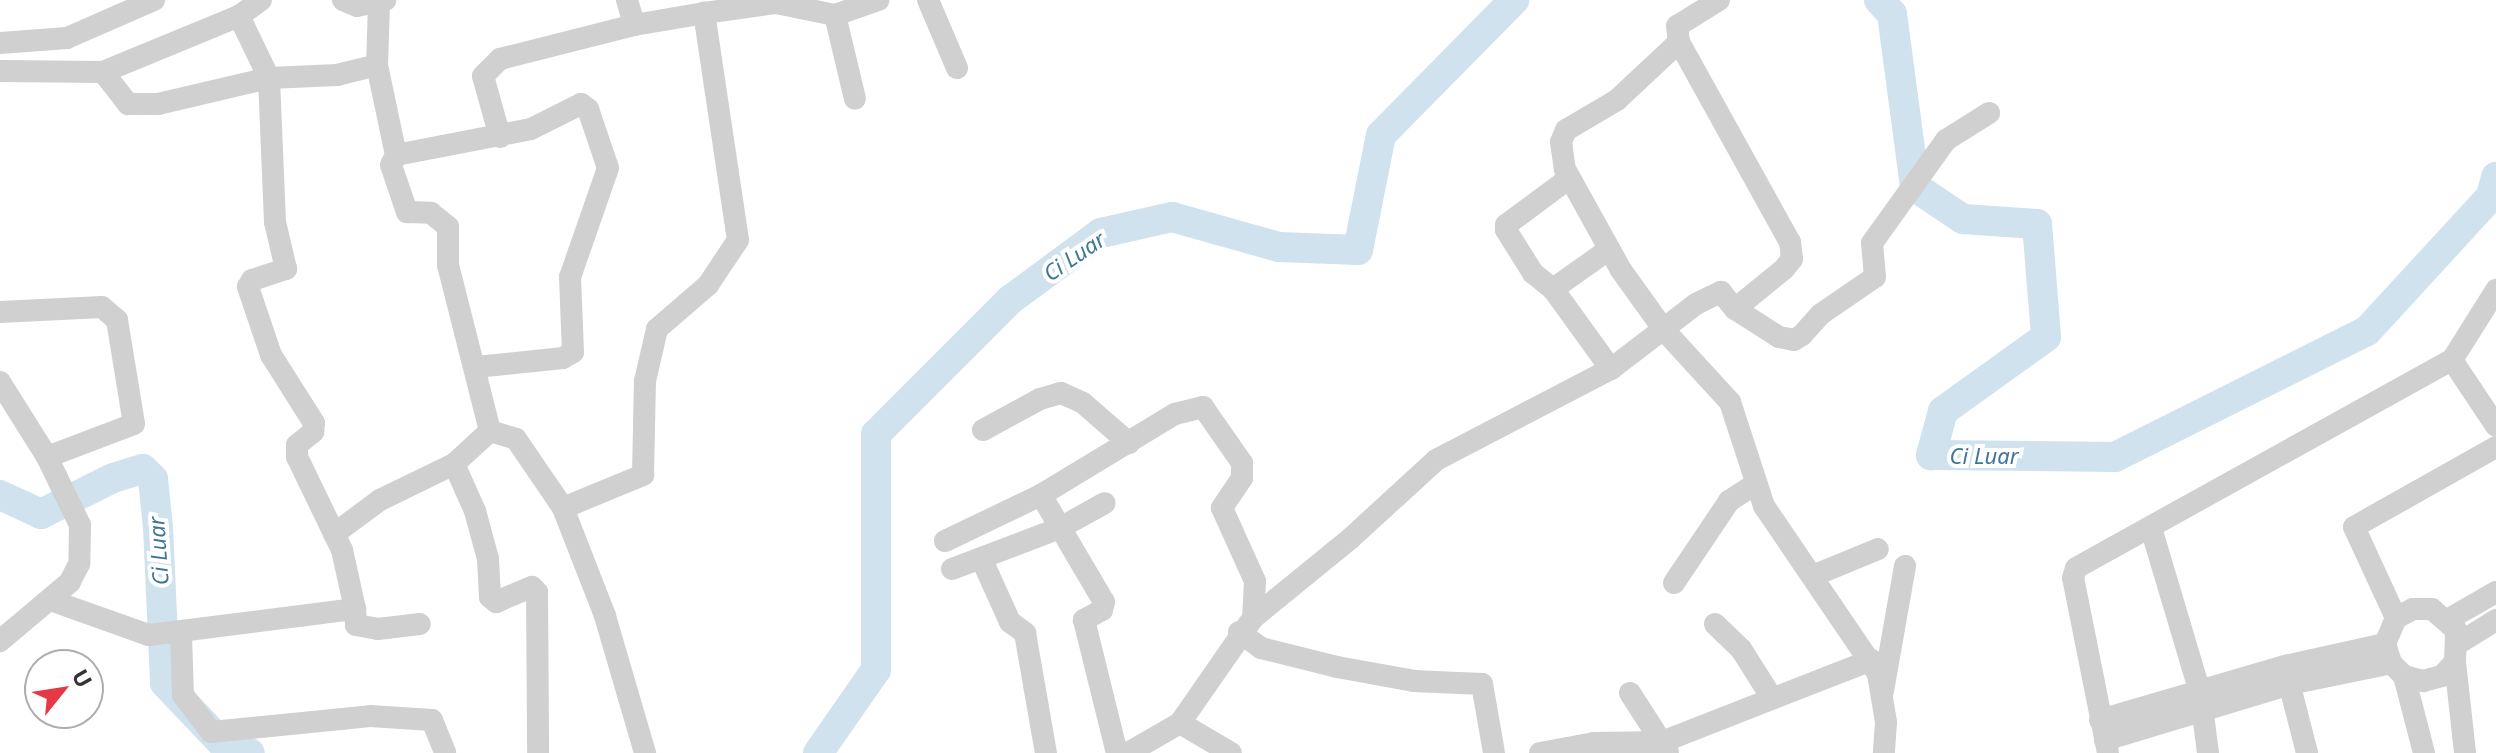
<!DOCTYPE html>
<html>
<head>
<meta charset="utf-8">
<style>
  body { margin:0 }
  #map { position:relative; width:2496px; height:753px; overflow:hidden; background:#fff; font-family:"Noto Sans",sans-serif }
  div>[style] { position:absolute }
  .river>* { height:30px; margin:-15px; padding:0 15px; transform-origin:15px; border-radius:15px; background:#cfe2ee }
  .minor>* { height:22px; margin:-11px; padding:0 11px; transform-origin:11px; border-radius:11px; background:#d0d0d0 }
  span { translate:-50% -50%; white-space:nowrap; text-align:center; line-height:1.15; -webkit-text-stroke:8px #fff; paint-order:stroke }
  .water-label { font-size:22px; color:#3f7597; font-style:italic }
  .north { position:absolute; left:24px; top:649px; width:80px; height:80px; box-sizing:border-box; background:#fff; border:2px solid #adadad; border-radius:50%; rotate:60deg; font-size:22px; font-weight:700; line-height:32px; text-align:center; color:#333 }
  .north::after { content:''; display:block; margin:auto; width:28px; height:36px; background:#e63946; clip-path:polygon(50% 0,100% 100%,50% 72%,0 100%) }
</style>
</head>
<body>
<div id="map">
  <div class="river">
    <i style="left:1879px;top:0;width:19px;rotate:47deg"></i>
    <i style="left:1892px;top:14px;width:175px;rotate:82.4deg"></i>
    <i style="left:1915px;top:187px;width:58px;rotate:33.7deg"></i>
    <i style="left:1963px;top:219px;width:74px;rotate:3.9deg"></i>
    <i style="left:2037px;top:224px;width:113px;rotate:85.4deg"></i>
    <i style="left:2046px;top:337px;width:127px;rotate:144.3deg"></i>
    <i style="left:1943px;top:411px;width:46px;rotate:105.3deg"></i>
    <i style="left:1931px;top:455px;width:184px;rotate:0.6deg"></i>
    <i style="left:2115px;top:457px;width:282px;rotate:-26.6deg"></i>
    <i style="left:2367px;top:331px;width:183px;rotate:-47.4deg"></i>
    <i style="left:2491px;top:196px;width:20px;rotate:-75deg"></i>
    <i style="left:0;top:495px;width:45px;rotate:24.9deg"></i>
    <i style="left:41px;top:514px;width:80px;rotate:-26.6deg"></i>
    <i style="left:113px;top:478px;width:31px;rotate:-17deg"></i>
    <i style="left:143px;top:469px;width:14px;rotate:45deg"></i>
    <i style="left:153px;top:479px;width:48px;rotate:84.1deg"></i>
    <i style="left:158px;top:527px;width:156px;rotate:87.4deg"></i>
    <i style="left:165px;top:683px;width:80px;rotate:46.5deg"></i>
    <i style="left:220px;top:741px;width:32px;rotate:22deg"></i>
    <i style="left:818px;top:753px;width:101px;rotate:-55.1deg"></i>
    <i style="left:876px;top:670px;width:236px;rotate:-90deg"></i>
    <i style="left:876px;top:434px;width:190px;rotate:-45deg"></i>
    <i style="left:1010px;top:300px;width:113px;rotate:-36.4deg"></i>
    <i style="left:1101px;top:233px;width:73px;rotate:-12.7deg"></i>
    <i style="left:1172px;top:217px;width:111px;rotate:15.7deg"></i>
    <i style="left:1279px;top:247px;width:79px;rotate:2.2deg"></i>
    <i style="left:1358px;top:250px;width:117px;rotate:-78.7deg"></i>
    <i style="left:1381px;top:135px;width:190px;rotate:-45.4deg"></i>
  </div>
  <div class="minor">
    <i style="left:343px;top:0;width:15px;rotate:23deg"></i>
    <i style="left:357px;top:6px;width:29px;rotate:-12deg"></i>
    <i style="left:627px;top:0;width:26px;rotate:74deg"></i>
    <i style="left:928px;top:0;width:74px;rotate:66.9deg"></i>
    <i style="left:1719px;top:0;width:49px;rotate:148.2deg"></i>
    <i style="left:1677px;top:26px;width:16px;rotate:83deg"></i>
    <i style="left:1679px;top:42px;width:85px;rotate:136.9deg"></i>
    <i style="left:1617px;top:100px;width:59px;rotate:149.5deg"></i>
    <i style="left:1566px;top:130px;width:13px;rotate:113deg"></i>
    <i style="left:1561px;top:142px;width:27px;rotate:82deg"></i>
    <i style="left:1565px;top:169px;width:115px;rotate:61deg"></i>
    <i style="left:1621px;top:270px;width:74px;rotate:54.4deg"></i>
    <i style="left:1664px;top:330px;width:98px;rotate:47.5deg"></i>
    <i style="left:1730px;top:402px;width:109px;rotate:71.9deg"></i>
    <i style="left:1764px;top:506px;width:203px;rotate:55.8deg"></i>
    <i style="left:1878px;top:674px;width:49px;rotate:80.5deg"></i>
    <i style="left:1886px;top:722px;width:31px;rotate:94deg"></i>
    <i style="left:379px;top:3px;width:62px;rotate:91.8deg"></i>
    <i style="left:377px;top:65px;width:92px;rotate:78.1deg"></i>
    <i style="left:396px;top:155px;width:11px;rotate:117deg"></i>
    <i style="left:391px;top:165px;width:50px;rotate:71.2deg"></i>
    <i style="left:407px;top:212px;width:24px;rotate:2deg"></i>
    <i style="left:431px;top:213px;width:22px;rotate:39deg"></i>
    <i style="left:448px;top:227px;width:38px;rotate:90deg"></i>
    <i style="left:448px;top:265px;width:171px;rotate:75.8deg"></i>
    <i style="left:835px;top:15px;width:86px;rotate:76.6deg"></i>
    <i style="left:1679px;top:42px;width:229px;rotate:61deg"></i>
    <i style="left:1790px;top:242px;width:17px;rotate:83deg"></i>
    <i style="left:1792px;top:259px;width:13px;rotate:129deg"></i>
    <i style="left:1784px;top:269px;width:63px;rotate:140.8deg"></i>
    <i style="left:0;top:43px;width:67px;rotate:-4.3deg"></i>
    <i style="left:67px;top:38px;width:95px;rotate:-23.6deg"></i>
    <i style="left:0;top:71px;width:103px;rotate:0.6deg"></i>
    <i style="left:103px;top:72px;width:147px;rotate:-22.4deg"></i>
    <i style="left:239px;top:16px;width:27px;rotate:-36deg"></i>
    <i style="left:103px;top:72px;width:41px;rotate:52deg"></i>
    <i style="left:128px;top:104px;width:30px"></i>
    <i style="left:158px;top:104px;width:114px;rotate:-13.2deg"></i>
    <i style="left:269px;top:78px;width:68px;rotate:-2.5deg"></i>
    <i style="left:337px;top:75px;width:41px;rotate:-14deg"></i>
    <i style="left:500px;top:137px;width:63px;rotate:-105.6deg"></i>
    <i style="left:483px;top:76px;width:24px;rotate:-45deg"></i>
    <i style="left:500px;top:59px;width:138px;rotate:-14.2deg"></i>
    <i style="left:634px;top:25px;width:71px;rotate:-9.7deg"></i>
    <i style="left:704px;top:13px;width:73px;rotate:-7.9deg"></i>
    <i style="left:776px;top:3px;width:60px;rotate:11.5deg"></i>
    <i style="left:835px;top:15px;width:46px;rotate:-19.2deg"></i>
    <i style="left:396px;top:155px;width:137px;rotate:-10.9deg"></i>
    <i style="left:531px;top:129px;width:56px;rotate:-26.6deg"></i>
    <i style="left:581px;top:104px;width:9px;rotate:36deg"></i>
    <i style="left:588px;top:109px;width:62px;rotate:71.3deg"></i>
    <i style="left:608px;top:168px;width:115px;rotate:109.2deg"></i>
    <i style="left:570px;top:277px;width:75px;rotate:87.7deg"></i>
    <i style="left:573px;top:352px;width:12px;rotate:149deg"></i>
    <i style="left:563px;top:358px;width:87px;rotate:174.1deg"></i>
    <i style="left:1568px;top:179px;width:77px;rotate:143.4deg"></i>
    <i style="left:1506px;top:225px;width:5px;rotate:90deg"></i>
    <i style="left:1506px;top:230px;width:51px;rotate:57.9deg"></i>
    <i style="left:1533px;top:273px;width:26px;rotate:39deg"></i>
    <i style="left:1553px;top:289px;width:67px;rotate:-35.3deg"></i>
    <i style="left:1553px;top:289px;width:99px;rotate:54.1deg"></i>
    <i style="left:0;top:312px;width:102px;rotate:-2.8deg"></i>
    <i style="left:102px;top:307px;width:20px;rotate:41deg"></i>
    <i style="left:117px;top:320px;width:105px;rotate:80.7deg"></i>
    <i style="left:134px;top:424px;width:93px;rotate:159.2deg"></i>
    <i style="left:2452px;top:360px;width:79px;rotate:56.3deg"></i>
    <i style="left:0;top:382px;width:89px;rotate:57.9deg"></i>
    <i style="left:47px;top:457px;width:76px;rotate:64.1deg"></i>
    <i style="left:80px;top:525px;width:39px;rotate:91deg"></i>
    <i style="left:79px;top:564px;width:20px;rotate:117deg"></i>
    <i style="left:70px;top:582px;width:92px;rotate:139.9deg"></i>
    <i style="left:983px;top:430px;width:65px;rotate:-28.5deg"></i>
    <i style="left:1040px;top:399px;width:22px;rotate:-16deg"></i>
    <i style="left:1061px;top:393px;width:24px;rotate:24deg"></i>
    <i style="left:1083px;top:403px;width:61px;rotate:41deg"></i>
    <i style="left:490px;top:431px;width:27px;rotate:17deg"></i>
    <i style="left:516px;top:439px;width:83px;rotate:55.7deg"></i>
    <i style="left:563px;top:508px;width:116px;rotate:68.7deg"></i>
    <i style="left:605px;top:616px;width:143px;rotate:73.7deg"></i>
    <i style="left:454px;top:464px;width:51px;rotate:65.9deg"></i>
    <i style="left:475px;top:511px;width:50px;rotate:74.8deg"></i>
    <i style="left:488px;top:559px;width:38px;rotate:87deg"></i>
    <i style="left:490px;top:597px;width:8px;rotate:40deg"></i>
    <i style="left:496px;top:602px;width:39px;rotate:-23deg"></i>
    <i style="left:532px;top:587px;width:7px;rotate:45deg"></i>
    <i style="left:537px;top:592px;width:161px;rotate:89.6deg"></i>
    <i style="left:454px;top:464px;width:49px;rotate:-42.5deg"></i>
    <i style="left:1041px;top:495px;width:124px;rotate:59.5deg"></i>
    <i style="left:1104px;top:602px;width:8px;rotate:104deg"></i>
    <i style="left:1102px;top:610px;width:21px;rotate:151deg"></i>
    <i style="left:1084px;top:620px;width:137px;rotate:76.1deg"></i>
    <i style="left:563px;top:508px;width:87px;rotate:-22.4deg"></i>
    <i style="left:643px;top:475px;width:94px;rotate:-88.8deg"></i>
    <i style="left:645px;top:381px;width:53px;rotate:-77deg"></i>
    <i style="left:657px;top:329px;width:67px;rotate:-40.8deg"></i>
    <i style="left:708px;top:285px;width:54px;rotate:-56.3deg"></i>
    <i style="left:738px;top:240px;width:230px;rotate:-98.5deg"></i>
    <i style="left:2151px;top:528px;width:171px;rotate:73.4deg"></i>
    <i style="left:2200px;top:692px;width:62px;rotate:82.5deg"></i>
    <i style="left:334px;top:534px;width:57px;rotate:-36.5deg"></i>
    <i style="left:380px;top:500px;width:82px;rotate:-25.9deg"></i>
    <i style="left:945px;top:541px;width:106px;rotate:-25.6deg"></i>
    <i style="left:1041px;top:495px;width:157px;rotate:-31.2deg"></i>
    <i style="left:1175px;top:414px;width:29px;rotate:-14deg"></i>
    <i style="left:1203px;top:407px;width:68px;rotate:55.1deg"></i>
    <i style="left:1242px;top:463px;width:15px;rotate:90deg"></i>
    <i style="left:1242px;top:478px;width:36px;rotate:124deg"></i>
    <i style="left:1222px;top:508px;width:80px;rotate:65.7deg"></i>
    <i style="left:1255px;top:581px;width:37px;rotate:93deg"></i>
    <i style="left:982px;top:560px;width:68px;rotate:65.7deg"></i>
    <i style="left:1010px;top:622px;width:19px;rotate:36deg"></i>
    <i style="left:1025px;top:633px;width:122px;rotate:80.1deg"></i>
    <i style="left:952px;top:569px;width:116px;rotate:-20.8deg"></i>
    <i style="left:1060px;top:528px;width:51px;rotate:-29.1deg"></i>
    <i style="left:1815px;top:575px;width:68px;rotate:-22.4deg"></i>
    <i style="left:1674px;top:583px;width:99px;rotate:-56.1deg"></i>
    <i style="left:1729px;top:501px;width:30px;rotate:-33deg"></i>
    <i style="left:50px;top:600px;width:105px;rotate:19.5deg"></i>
    <i style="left:149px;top:635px;width:208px;rotate:-7.2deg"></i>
    <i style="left:355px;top:609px;width:60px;rotate:-102.4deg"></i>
    <i style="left:342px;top:550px;width:103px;rotate:-115.8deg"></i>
    <i style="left:297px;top:457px;width:12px;rotate:-90deg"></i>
    <i style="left:297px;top:445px;width:21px;rotate:-39deg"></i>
    <i style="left:313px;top:432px;width:9px;rotate:-84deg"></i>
    <i style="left:314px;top:423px;width:80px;rotate:-122.3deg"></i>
    <i style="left:271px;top:355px;width:72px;rotate:-108.7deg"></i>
    <i style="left:248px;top:287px;width:8px;rotate:-60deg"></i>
    <i style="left:252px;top:280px;width:36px;rotate:-18deg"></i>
    <i style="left:286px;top:269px;width:48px;rotate:-103.2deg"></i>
    <i style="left:275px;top:222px;width:144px;rotate:-92.4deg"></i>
    <i style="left:269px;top:78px;width:69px;rotate:-115.8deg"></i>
    <i style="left:355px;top:609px;width:16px;rotate:86deg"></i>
    <i style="left:356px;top:625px;width:22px;rotate:10deg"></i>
    <i style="left:378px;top:629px;width:42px;rotate:-6.8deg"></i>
    <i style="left:2396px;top:618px;width:100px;rotate:-114.8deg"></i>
    <i style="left:2354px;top:527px;width:163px;rotate:-29.4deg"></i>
    <i style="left:2449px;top:619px;width:54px;rotate:-29.9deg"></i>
    <i style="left:1715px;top:624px;width:36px;rotate:44deg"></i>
    <i style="left:1741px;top:649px;width:58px;rotate:57.7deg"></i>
    <i style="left:1239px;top:632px;width:27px;rotate:36deg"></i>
    <i style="left:1261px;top:648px;width:78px;rotate:14deg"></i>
    <i style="left:1337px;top:667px;width:78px;rotate:10.3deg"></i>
    <i style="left:1414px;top:681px;width:68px;rotate:2.5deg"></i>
    <i style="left:1482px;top:684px;width:70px;rotate:80.1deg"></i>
    <i style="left:181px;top:635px;width:60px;rotate:88.1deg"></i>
    <i style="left:183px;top:695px;width:46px;rotate:52.9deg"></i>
    <i style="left:211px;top:732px;width:160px;rotate:-5.7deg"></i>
    <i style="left:370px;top:716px;width:62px;rotate:3.7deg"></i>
    <i style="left:432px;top:720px;width:35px;rotate:68deg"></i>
    <i style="left:2459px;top:643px;width:44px;rotate:-31.9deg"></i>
    <i style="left:2455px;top:662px;width:92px;rotate:83.7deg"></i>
    <i style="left:2286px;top:671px;width:85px;rotate:75.6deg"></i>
    <i style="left:2404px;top:676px;width:20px;rotate:15deg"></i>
    <i style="left:2423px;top:681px;width:20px;rotate:-15deg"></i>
    <i style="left:2442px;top:676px;width:19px;rotate:-47deg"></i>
    <i style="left:2455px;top:662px;width:32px;rotate:-88deg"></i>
    <i style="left:2456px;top:630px;width:32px;rotate:-139deg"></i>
    <i style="left:2432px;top:609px;width:19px;rotate:180deg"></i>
    <i style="left:2413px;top:609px;width:19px;rotate:152deg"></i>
    <i style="left:2396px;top:618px;width:28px;rotate:113deg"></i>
    <i style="left:2385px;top:644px;width:20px;rotate:72deg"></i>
    <i style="left:2391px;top:663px;width:18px;rotate:45deg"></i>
    <i style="left:2404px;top:676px;width:80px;rotate:75.4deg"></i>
    <i style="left:1883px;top:691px;width:127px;rotate:-80deg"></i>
    <i style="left:1630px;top:693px;width:70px;rotate:57.2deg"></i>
    <i style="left:2100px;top:720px;width:193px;rotate:-16.3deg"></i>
    <i style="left:2285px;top:666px;width:102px;rotate:-12.4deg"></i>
    <i style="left:1180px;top:723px;width:59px;rotate:30.5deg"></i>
    <i style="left:2105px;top:740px;width:193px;rotate:-16.8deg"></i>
    <i style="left:2290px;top:684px;width:103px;rotate:-11.7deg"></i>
    <i style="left:1128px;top:753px;width:60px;rotate:-30deg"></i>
    <i style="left:1180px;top:723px;width:128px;rotate:-55.2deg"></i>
    <i style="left:1253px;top:618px;width:127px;rotate:-39.2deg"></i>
    <i style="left:1351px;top:538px;width:115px;rotate:-42.5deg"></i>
    <i style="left:1436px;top:460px;width:197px;rotate:-27.5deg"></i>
    <i style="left:1611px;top:369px;width:107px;rotate:-37.4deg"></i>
    <i style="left:1696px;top:304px;width:28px;rotate:-26deg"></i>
    <i style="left:1721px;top:292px;width:22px;rotate:51deg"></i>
    <i style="left:1735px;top:309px;width:52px;rotate:32.5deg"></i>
    <i style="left:1779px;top:337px;width:15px;rotate:11deg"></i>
    <i style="left:1794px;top:340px;width:9px;rotate:-32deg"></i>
    <i style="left:1802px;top:335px;width:28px;rotate:-48deg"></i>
    <i style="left:1821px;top:314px;width:65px;rotate:-34.4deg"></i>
    <i style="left:1875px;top:277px;width:34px;rotate:-95deg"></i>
    <i style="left:1872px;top:243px;width:127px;rotate:-54.3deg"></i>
    <i style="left:1946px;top:140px;width:51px;rotate:-32.1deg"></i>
    <i style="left:1540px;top:753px;width:55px;rotate:-10.5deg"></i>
    <i style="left:1594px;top:743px;width:68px;rotate:-0.8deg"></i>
    <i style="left:1662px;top:742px;width:225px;rotate:-21.4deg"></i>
    <i style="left:2108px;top:753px;width:178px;rotate:-101.3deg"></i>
    <i style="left:2073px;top:578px;width:10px;rotate:-73deg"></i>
    <i style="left:2076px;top:568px;width:430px;rotate:-29deg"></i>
    <i style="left:2452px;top:360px;width:83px;rotate:-57.8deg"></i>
  </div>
  <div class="water-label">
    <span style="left:1074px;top:256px;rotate:-34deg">Ci Luar</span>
    <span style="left:1984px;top:456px">Ci Luar</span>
    <span style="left:158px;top:551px;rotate:-94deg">Ci Luar</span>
  </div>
  <div class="north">U</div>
</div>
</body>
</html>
